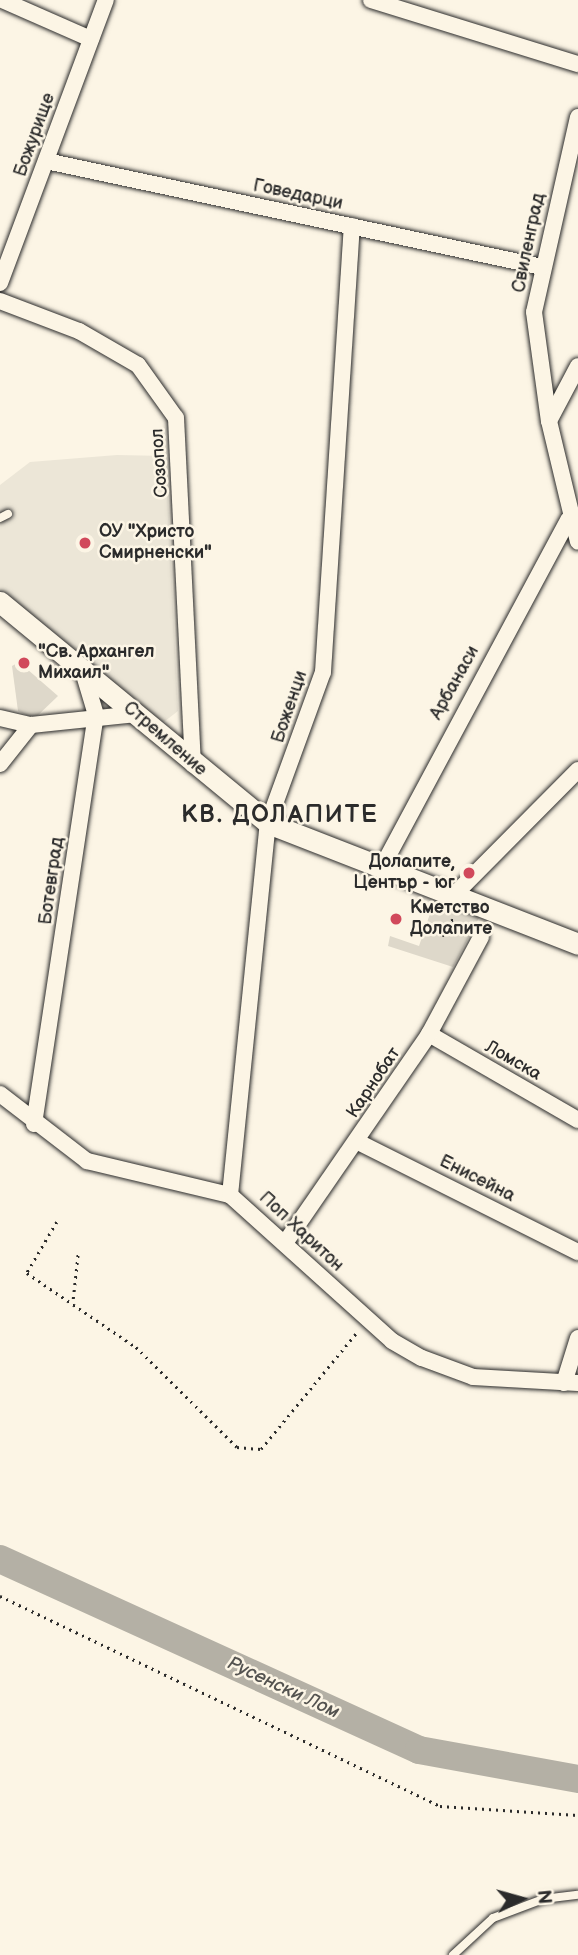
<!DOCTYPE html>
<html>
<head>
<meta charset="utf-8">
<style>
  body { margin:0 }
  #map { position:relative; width:578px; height:1955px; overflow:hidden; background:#fcf5e5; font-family:"Balsamiq Sans",sans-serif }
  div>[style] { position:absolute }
  .built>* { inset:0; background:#ece6d7 }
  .green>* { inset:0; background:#ded8ca }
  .river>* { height:28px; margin:-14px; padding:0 14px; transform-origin:14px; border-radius:14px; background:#b4b0a5 }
  .path>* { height:2.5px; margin-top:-1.25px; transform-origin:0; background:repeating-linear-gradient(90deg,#2b2b2b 0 2px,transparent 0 7px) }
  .roads { filter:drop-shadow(0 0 2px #2b2b2b) drop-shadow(0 0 2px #2b2b2b) }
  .service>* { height:8px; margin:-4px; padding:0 4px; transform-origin:4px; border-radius:4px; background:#fcf5e5 }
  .minor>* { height:16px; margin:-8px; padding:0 8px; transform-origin:8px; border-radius:8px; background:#fcf5e5 }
  .tertiary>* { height:21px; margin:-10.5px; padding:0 10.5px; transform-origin:10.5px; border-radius:10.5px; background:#fcf5e5 }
  .dots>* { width:19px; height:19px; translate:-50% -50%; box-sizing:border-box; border:4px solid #fcf5e5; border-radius:50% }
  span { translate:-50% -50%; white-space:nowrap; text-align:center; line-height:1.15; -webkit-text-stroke:5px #fcf5e5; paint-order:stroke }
  .street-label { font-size:18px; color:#2b2b2b }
  .poi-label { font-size:18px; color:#2b2b2b; font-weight:700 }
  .left { translate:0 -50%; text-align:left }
  .right { translate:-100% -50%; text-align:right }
  .water-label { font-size:19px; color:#545350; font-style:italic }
  .district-label { font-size:24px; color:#2b2b2b; font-weight:700; letter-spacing:2px }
  .north { position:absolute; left:487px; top:1864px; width:70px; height:70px; -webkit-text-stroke:5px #fcf5e5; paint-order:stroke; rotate:85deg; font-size:19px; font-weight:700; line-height:28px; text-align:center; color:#2b2b2b }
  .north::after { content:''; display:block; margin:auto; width:24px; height:32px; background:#2b2b2b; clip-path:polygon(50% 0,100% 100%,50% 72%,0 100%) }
</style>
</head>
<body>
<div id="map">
  <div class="built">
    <i style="clip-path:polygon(117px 455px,166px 456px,178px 711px,160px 725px,0 594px,0 485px,30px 462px)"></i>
  </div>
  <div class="green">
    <i style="clip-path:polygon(19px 662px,58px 696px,34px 719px,18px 711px,12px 666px)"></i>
    <i style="clip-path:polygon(435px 899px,480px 916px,453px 967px,388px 946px,390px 936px,419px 946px)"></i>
  </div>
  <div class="river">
    <i style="left:0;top:1559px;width:460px;rotate:24.5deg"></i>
    <i style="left:419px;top:1750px;width:162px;rotate:10.3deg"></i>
  </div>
  <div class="path">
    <i style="left:442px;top:936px;width:7px;rotate:-106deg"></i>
    <i style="left:440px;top:929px;width:20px;rotate:-37deg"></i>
    <i style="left:442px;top:936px;width:9px;rotate:-58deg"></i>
    <i style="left:57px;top:1222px;width:59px;rotate:120.5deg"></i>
    <i style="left:27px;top:1273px;width:132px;rotate:34.2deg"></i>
    <i style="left:136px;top:1347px;width:142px;rotate:44.7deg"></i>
    <i style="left:237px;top:1447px;width:24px;rotate:5deg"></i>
    <i style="left:261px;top:1449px;width:151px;rotate:-50.6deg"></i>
    <i style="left:73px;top:1299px;width:46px;rotate:-83.8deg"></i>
    <i style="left:0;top:1596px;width:488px;rotate:25.5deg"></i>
    <i style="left:440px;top:1806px;width:138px;rotate:3.7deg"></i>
  </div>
  <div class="roads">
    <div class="service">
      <i style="left:0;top:518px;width:9px;rotate:-27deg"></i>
      <i style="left:453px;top:1955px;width:54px;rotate:-42.8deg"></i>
      <i style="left:493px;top:1918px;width:53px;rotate:-20.8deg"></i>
      <i style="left:543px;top:1899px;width:35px;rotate:-7deg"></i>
    </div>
    <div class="minor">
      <i style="left:2px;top:0;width:97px;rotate:23.7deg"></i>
      <i style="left:371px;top:0;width:217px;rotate:17.2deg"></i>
      <i style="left:578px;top:117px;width:200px;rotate:102.7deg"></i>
      <i style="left:534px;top:312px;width:110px;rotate:82.2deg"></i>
      <i style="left:549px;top:421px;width:124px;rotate:76.5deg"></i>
      <i style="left:46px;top:161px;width:507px;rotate:12.06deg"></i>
      <i style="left:0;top:283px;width:302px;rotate:-69.5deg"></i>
      <i style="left:0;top:301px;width:85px;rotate:20.8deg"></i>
      <i style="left:79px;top:331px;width:68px;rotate:30deg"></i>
      <i style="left:138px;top:365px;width:65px;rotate:54.4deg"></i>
      <i style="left:176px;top:418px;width:347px;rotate:87.2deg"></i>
      <i style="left:549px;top:421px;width:62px;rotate:-62.2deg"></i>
      <i style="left:0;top:718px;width:32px;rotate:13deg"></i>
      <i style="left:31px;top:725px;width:106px;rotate:-6deg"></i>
      <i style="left:0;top:764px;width:50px;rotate:-51.5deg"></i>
      <i style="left:381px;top:869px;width:397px;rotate:-61.8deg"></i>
      <i style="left:452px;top:897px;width:179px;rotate:-45.2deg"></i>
      <i style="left:429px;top:1034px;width:172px;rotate:30deg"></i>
      <i style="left:0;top:1094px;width:110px;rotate:37.6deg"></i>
      <i style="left:87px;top:1161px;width:147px;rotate:13.4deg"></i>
      <i style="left:230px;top:1195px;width:218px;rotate:42deg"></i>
      <i style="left:392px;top:1341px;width:34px;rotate:30deg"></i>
      <i style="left:422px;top:1358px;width:54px;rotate:20.4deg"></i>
      <i style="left:473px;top:1377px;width:105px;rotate:3.3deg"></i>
      <i style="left:34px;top:1124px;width:414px;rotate:-81.4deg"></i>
      <i style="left:96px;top:715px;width:42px;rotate:-106.7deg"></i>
      <i style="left:358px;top:1142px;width:246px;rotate:26.6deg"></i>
      <i style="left:230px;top:1195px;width:374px;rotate:-84.2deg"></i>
      <i style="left:268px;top:823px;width:161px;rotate:-70deg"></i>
      <i style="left:323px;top:672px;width:447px;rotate:-86.3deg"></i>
      <i style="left:285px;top:1243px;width:254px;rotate:-55.4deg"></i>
      <i style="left:429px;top:1034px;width:110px;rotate:-61.8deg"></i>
      <i style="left:564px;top:1383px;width:47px;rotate:-72.7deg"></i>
    </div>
    <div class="tertiary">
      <i style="left:0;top:602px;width:347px;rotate:39.5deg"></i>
      <i style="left:268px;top:823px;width:333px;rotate:21.3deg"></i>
    </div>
  </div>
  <div class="dots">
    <i style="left:85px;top:543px;background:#d1495b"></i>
    <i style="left:24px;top:663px;background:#d1495b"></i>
    <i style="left:469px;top:873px;background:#d1495b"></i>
    <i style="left:396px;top:919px;background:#d1495b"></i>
  </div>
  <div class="street-label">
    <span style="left:35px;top:135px;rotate:-70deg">Божурище</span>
    <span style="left:298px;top:195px;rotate:12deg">Говедарци</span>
    <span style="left:529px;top:243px;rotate:-78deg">Свиленград</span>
    <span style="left:160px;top:463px;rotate:-94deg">Созопол</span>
    <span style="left:455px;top:683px;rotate:-61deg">Арбанаси</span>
    <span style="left:290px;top:707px;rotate:-71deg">Боженци</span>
    <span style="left:165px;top:739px;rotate:41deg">Стремление</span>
    <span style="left:52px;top:881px;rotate:-82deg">Ботевград</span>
    <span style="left:513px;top:1061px;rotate:30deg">Ломска</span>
    <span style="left:374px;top:1083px;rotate:-56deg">Карнобат</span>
    <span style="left:477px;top:1179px;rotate:27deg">Енисейна</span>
    <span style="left:301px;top:1232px;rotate:43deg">Поп Харитон</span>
  </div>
  <div class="poi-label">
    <span class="left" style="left:99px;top:543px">ОУ "Христо<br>Смирненски"</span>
    <span class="left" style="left:38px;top:663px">"Св. Архангел<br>Михаил"</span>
    <span class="right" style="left:455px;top:873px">Долапите,<br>Център - юг</span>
    <span class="left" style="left:410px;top:919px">Кметство<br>Долапите</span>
  </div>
  <div class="water-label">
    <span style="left:283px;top:1688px;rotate:25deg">Русенски Лом</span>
  </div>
  <div class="district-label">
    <span style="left:280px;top:815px">КВ. ДОЛАПИТЕ</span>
  </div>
  <div class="north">N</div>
</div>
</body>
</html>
